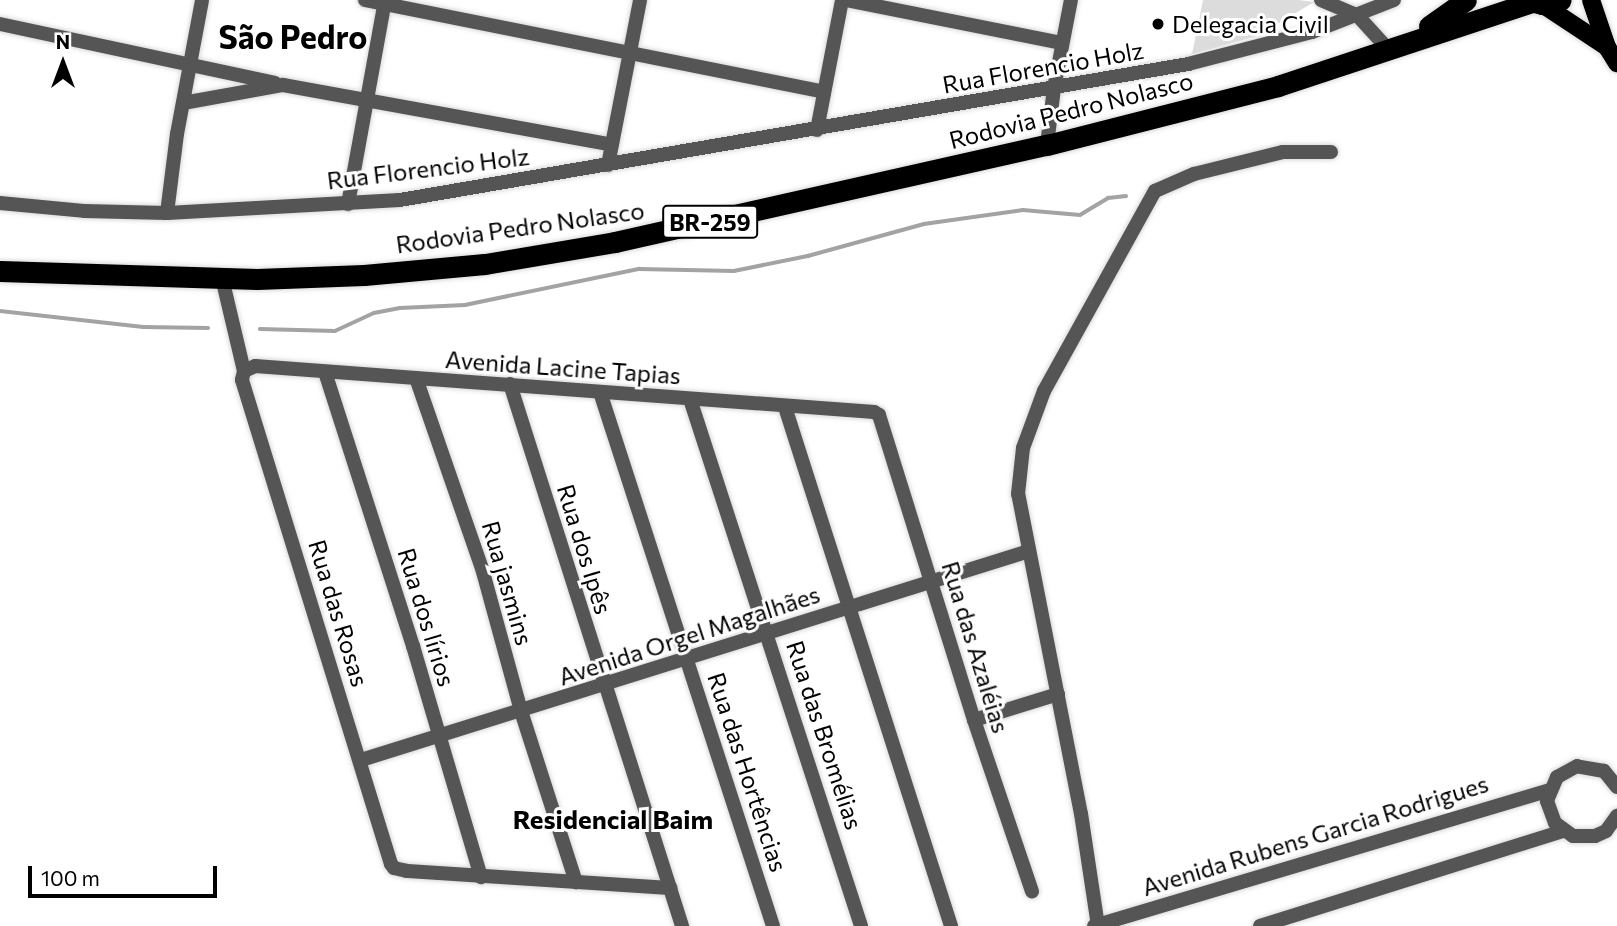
<!DOCTYPE html>
<html>
<head>
<meta charset="utf-8">
<style>
  body { margin:0 }
  #map { position:relative; width:1617px; height:926px; overflow:hidden; background:#fff; font-family:Commissioner,sans-serif }
  div>[style] { position:absolute }
  .green>* { inset:0; background:#dcdcdc }
  .stream>* { height:3.5px; margin:-1.75px; padding:0 1.75px; transform-origin:1.75px; border-radius:1.75px; background:#a3a3a3 }
  .roads { filter:drop-shadow(0 0 2px #dbdbdb) drop-shadow(0 0 2px #dbdbdb) }
  .street>* { height:14px; margin:-7px; padding:0 7px; transform-origin:7px; border-radius:7px; background:#555 }
  .primary>* { height:18px; margin:-9px; padding:0 9px; transform-origin:9px; border-radius:9px; background:#000 }
  .highway>* { height:21px; margin:-10.5px; padding:0 10.5px; transform-origin:10.5px; border-radius:10.5px; background:#000 }
  .dots>* { width:19px; height:19px; translate:-50% -50%; box-sizing:border-box; border:4px solid #fff; border-radius:50% }
  span { translate:-50% -50%; white-space:nowrap; text-align:center; line-height:1.15; -webkit-text-stroke:6px #fff; paint-order:stroke }
  .shield-label span { padding:2px 5px; background:#fff; border:2px solid; border-radius:5px; -webkit-text-stroke-width:0 }
  .shield-label { font-size:23px; color:#000; font-weight:700 }
  .poi-label { font-size:24px; color:#000 }
  .left { translate:0 -50%; text-align:left }
  .street-label { font-size:24px; color:#000 }
  .neighbourhood-label { font-size:26px; color:#000; font-weight:700 }
  .district-label { font-size:32px; color:#000; font-weight:700 }
  .north { position:absolute; left:28px; top:28px; width:70px; height:70px; -webkit-text-stroke:5px #fff; paint-order:stroke; rotate:0deg; font-size:19px; font-weight:700; line-height:28px; text-align:center; color:#000 }
  .north::after { content:''; display:block; margin:auto; width:24px; height:32px; background:#000; clip-path:polygon(50% 0,100% 100%,50% 72%,0 100%) }
  .scale { position:absolute; left:28px; top:866px; width:189px; height:32px; box-sizing:border-box; border:4px solid #000; border-top:0; padding-left:9px; font-size:21px; line-height:24px; white-space:nowrap; color:#000; -webkit-text-stroke:5px #fff; paint-order:stroke }
</style>
</head>
<body>
<div id="map">
  <div class="green">
    <i style="clip-path:polygon(1203px 0,1299px 0,1314px 2px,1257px 36px,1192px 54px)"></i>
  </div>
  <div class="stream">
    <i style="left:0;top:311px;width:144px;rotate:6.4deg"></i>
    <i style="left:143px;top:327px;width:65px;rotate:0.9deg"></i>
    <i style="left:260px;top:329px;width:75px;rotate:1.5deg"></i>
    <i style="left:335px;top:331px;width:43px;rotate:-24.8deg"></i>
    <i style="left:374px;top:313px;width:26px;rotate:-11deg"></i>
    <i style="left:400px;top:308px;width:65px;rotate:-2.6deg"></i>
    <i style="left:465px;top:305px;width:178px;rotate:-11.7deg"></i>
    <i style="left:639px;top:269px;width:95px;rotate:1.2deg"></i>
    <i style="left:734px;top:271px;width:76px;rotate:-11.5deg"></i>
    <i style="left:808px;top:256px;width:120px;rotate:-15.4deg"></i>
    <i style="left:924px;top:224px;width:100px;rotate:-8deg"></i>
    <i style="left:1023px;top:210px;width:57px;rotate:5deg"></i>
    <i style="left:1080px;top:215px;width:33px;rotate:-31deg"></i>
    <i style="left:1108px;top:198px;width:18px;rotate:-6deg"></i>
  </div>
  <div class="roads">
    <div class="street">
      <i style="left:365px;top:0;width:468px;rotate:11.3deg"></i>
      <i style="left:846px;top:0;width:220px;rotate:11.3deg"></i>
      <i style="left:1321px;top:0;width:39px;rotate:23deg"></i>
      <i style="left:1357px;top:15px;width:46px;rotate:47.6deg"></i>
      <i style="left:0;top:24px;width:281px;rotate:12.1deg"></i>
      <i style="left:183px;top:103px;width:102px;rotate:-10.2deg"></i>
      <i style="left:283px;top:85px;width:334px;rotate:10.3deg"></i>
      <i style="left:817px;top:130px;width:132px;rotate:-79.1deg"></i>
      <i style="left:1047px;top:145px;width:57px;rotate:-83deg"></i>
      <i style="left:1054px;top:88px;width:90px;rotate:-79.1deg"></i>
      <i style="left:608px;top:165px;width:168px;rotate:-79deg"></i>
      <i style="left:0;top:203px;width:84px;rotate:5.4deg"></i>
      <i style="left:84px;top:211px;width:83px;rotate:1.4deg"></i>
      <i style="left:167px;top:213px;width:233px;rotate:-3.2deg"></i>
      <i style="left:400px;top:200px;width:800px;rotate:-9.79deg"></i>
      <i style="left:1188px;top:64px;width:128px;rotate:-14.5deg"></i>
      <i style="left:1312px;top:32px;width:88px;rotate:-21.3deg"></i>
      <i style="left:348px;top:204px;width:207px;rotate:-79.7deg"></i>
      <i style="left:167px;top:213px;width:80px;rotate:-82.8deg"></i>
      <i style="left:177px;top:134px;width:136px;rotate:-79.4deg"></i>
      <i style="left:222px;top:278px;width:96px;rotate:76.7deg"></i>
      <i style="left:244px;top:371px;width:9px;rotate:103deg"></i>
      <i style="left:242px;top:380px;width:506px;rotate:72.89deg"></i>
      <i style="left:391px;top:864px;width:5px;rotate:53deg"></i>
      <i style="left:394px;top:868px;width:13px;rotate:13deg"></i>
      <i style="left:407px;top:871px;width:264px;rotate:3.7deg"></i>
      <i style="left:244px;top:371px;width:12px;rotate:-24deg"></i>
      <i style="left:255px;top:366px;width:621px;rotate:4.25deg"></i>
      <i style="left:874px;top:412px;width:6px;rotate:31deg"></i>
      <i style="left:879px;top:415px;width:319px;rotate:72.7deg"></i>
      <i style="left:974px;top:720px;width:181px;rotate:71.3deg"></i>
      <i style="left:325px;top:372px;width:288px;rotate:72.2deg"></i>
      <i style="left:413px;top:646px;width:241px;rotate:73.6deg"></i>
      <i style="left:416px;top:378px;width:205px;rotate:70.9deg"></i>
      <i style="left:483px;top:572px;width:144px;rotate:74.7deg"></i>
      <i style="left:521px;top:711px;width:180px;rotate:72.2deg"></i>
      <i style="left:510px;top:384px;width:569px;rotate:72.39deg"></i>
      <i style="left:600px;top:392px;width:561px;rotate:72.05deg"></i>
      <i style="left:690px;top:399px;width:554px;rotate:72.02deg"></i>
      <i style="left:785px;top:407px;width:545px;rotate:72.26deg"></i>
      <i style="left:974px;top:720px;width:88px;rotate:-17.2deg"></i>
      <i style="left:361px;top:760px;width:700px;rotate:-17.37deg"></i>
      <i style="left:1617px;top:787px;width:21px;rotate:-129deg"></i>
      <i style="left:1604px;top:771px;width:27px;rotate:-170deg"></i>
      <i style="left:1577px;top:766px;width:23px;rotate:151deg"></i>
      <i style="left:1557px;top:777px;width:26px;rotate:113deg"></i>
      <i style="left:1547px;top:801px;width:23px;rotate:70deg"></i>
      <i style="left:1555px;top:823px;width:22px;rotate:36deg"></i>
      <i style="left:1573px;top:836px;width:22px"></i>
      <i style="left:1595px;top:836px;width:12px;rotate:-24deg"></i>
      <i style="left:1606px;top:831px;width:19px;rotate:-54deg"></i>
      <i style="left:1094px;top:926px;width:475px;rotate:-16.6deg"></i>
      <i style="left:1098px;top:926px;width:113px;rotate:-98.6deg"></i>
      <i style="left:1081px;top:814px;width:326px;rotate:-101.1deg"></i>
      <i style="left:1018px;top:494px;width:46px;rotate:-83.8deg"></i>
      <i style="left:1023px;top:448px;width:61px;rotate:-69.8deg"></i>
      <i style="left:1044px;top:391px;width:229px;rotate:-61deg"></i>
      <i style="left:1155px;top:191px;width:43px;rotate:-23.6deg"></i>
      <i style="left:1194px;top:174px;width:92px;rotate:-13.9deg"></i>
      <i style="left:1283px;top:152px;width:48px"></i>
      <i style="left:1260px;top:926px;width:318px;rotate:-17.4deg"></i>
    </div>
    <div class="primary">
      <i style="left:1591px;top:0;width:50px;rotate:71.2deg"></i>
      <i style="left:1607px;top:47px;width:19px;rotate:58deg"></i>
      <i style="left:1542px;top:4px;width:78px;rotate:33.5deg"></i>
    </div>
    <div class="highway">
      <i style="left:1527px;top:0;width:16px;rotate:15deg"></i>
      <i style="left:1542px;top:4px;width:19px;rotate:-12deg"></i>
      <i style="left:1429px;top:26px;width:45px;rotate:-35.1deg"></i>
      <i style="left:0;top:271px;width:257px;rotate:1.8deg"></i>
      <i style="left:257px;top:279px;width:107px;rotate:-2.1deg"></i>
      <i style="left:364px;top:275px;width:121px;rotate:-5.2deg"></i>
      <i style="left:485px;top:264px;width:132px;rotate:-9.6deg"></i>
      <i style="left:615px;top:242px;width:443px;rotate:-12.7deg"></i>
      <i style="left:1047px;top:145px;width:238px;rotate:-14.3deg"></i>
      <i style="left:1278px;top:86px;width:268px;rotate:-18.3deg"></i>
    </div>
  </div>
  <div class="dots">
    <i style="left:1158px;top:24px;background:#000"></i>
  </div>
  <div class="shield-label">
    <span style="left:710px;top:222px">BR-259</span>
  </div>
  <div class="poi-label">
    <span class="left" style="left:1172px;top:24px">Delegacia Civil</span>
  </div>
  <div class="street-label">
    <span style="left:1043px;top:67px;rotate:-10deg">Rua Florencio Holz</span>
    <span style="left:1071px;top:110px;rotate:-14deg">Rodovia Pedro Nolasco</span>
    <span style="left:428px;top:168px;rotate:-7deg">Rua Florencio Holz</span>
    <span style="left:520px;top:227px;rotate:-8deg">Rodovia Pedro Nolasco</span>
    <span style="left:563px;top:367px;rotate:4deg">Avenida Lacine Tapias</span>
    <span style="left:585px;top:549px;rotate:73deg">Rua dos Ipês</span>
    <span style="left:508px;top:583px;rotate:74deg">Rua jasmins</span>
    <span style="left:339px;top:613px;rotate:73deg">Rua das Rosas</span>
    <span style="left:427px;top:617px;rotate:73deg">Rua dos lírios</span>
    <span style="left:689px;top:635px;rotate:-18deg">Avenida Orgel Magalhães</span>
    <span style="left:976px;top:647px;rotate:73deg">Rua das Azaléias</span>
    <span style="left:825px;top:735px;rotate:72deg">Rua das Bromélias</span>
    <span style="left:748px;top:772px;rotate:72deg">Rua das Hortências</span>
    <span style="left:1315px;top:835px;rotate:-17deg">Avenida Rubens Garcia Rodrigues</span>
  </div>
  <div class="neighbourhood-label">
    <span style="left:613px;top:819px">Residencial Baim</span>
  </div>
  <div class="district-label">
    <span style="left:293px;top:36px">São Pedro</span>
  </div>
  <div class="north">N</div>
  <div class="scale">100 m</div>
</div>
</body>
</html>
